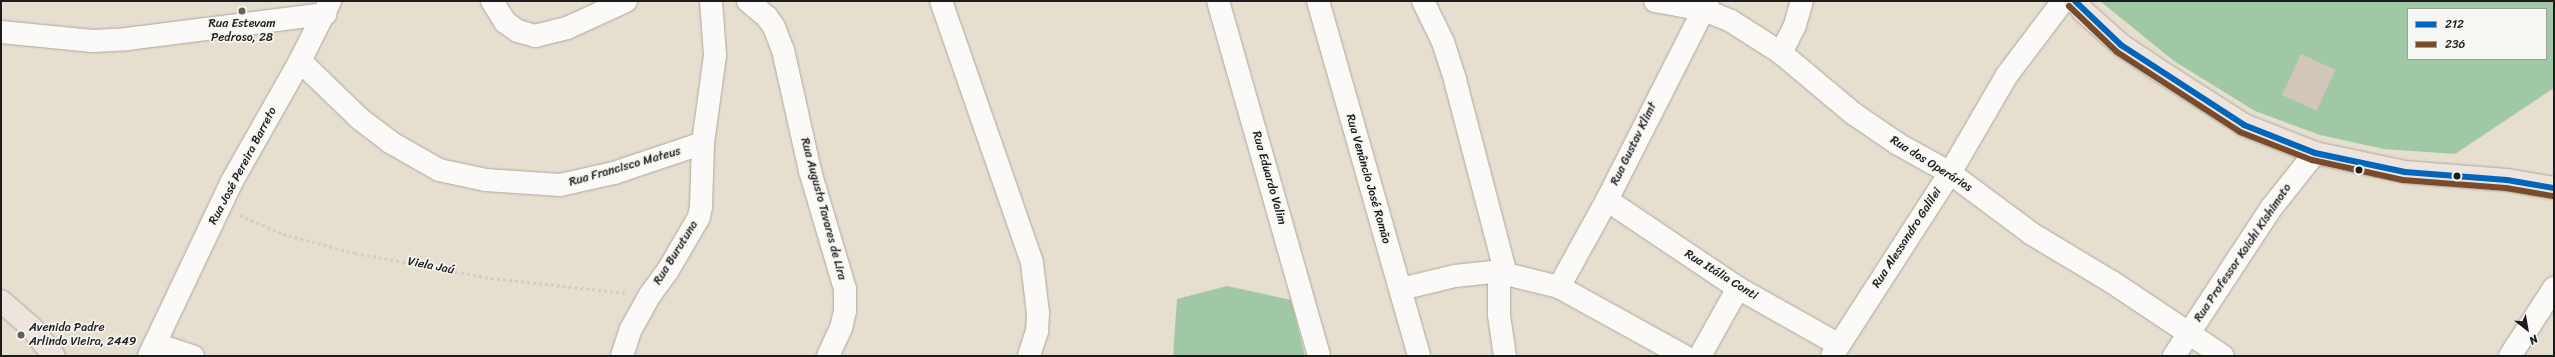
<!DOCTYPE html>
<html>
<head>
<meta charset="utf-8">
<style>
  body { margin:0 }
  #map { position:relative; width:2555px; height:357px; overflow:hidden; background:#e6decf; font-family:Sriracha,sans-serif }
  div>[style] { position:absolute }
  .forest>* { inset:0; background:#a0c8a4 }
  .building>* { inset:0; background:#d2c6ba; transform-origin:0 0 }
  .path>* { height:2.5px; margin-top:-1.25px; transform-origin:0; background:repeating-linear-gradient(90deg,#d0ceca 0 3px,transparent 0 6px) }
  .roads { filter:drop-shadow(0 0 1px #ada89f) drop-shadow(0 0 1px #ada89f) }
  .minor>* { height:22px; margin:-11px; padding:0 11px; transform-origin:11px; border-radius:11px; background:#fbfaf8 }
  .major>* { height:22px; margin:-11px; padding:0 11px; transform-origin:11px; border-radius:11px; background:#ede5dd }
  .bus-1>* { height:6px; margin:-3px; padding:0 3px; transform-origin:3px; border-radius:3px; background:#0065bd }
  .bus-2>* { height:6px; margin:-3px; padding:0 3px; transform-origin:3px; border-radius:3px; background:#7a4b2a }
  .dots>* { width:11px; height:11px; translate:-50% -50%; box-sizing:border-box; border:2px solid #f6f6f2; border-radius:50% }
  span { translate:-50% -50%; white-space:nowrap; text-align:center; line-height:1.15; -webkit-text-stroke:3.5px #f6f6f2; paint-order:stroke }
  .poi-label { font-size:12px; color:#1c1c1c }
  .left { translate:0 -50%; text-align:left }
  .street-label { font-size:12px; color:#1c1c1c }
  .frame { position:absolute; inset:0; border:2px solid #1c1c1c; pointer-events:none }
  .legend { position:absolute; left:2407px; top:8px; width:140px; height:52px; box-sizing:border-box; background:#f6f6f2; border:1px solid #9f9f9c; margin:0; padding:5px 7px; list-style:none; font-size:12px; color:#1c1c1c }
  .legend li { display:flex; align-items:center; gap:8px; height:20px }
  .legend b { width:20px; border:1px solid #9f9f9c }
  .north { position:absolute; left:2507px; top:309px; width:40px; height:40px; -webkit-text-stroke:3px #f6f6f2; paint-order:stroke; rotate:149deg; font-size:11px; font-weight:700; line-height:16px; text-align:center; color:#1c1c1c }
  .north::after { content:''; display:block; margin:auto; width:14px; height:18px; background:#1c1c1c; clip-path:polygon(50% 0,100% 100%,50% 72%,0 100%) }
</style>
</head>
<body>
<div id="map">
  <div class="forest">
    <i style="clip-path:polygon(evenodd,2100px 1px,2554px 1px,2554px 88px,2455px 154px,2384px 149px,2320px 135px,2255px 111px,2174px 61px,2100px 1px,2408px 9px,2546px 9px,2546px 59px,2408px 59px,2408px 9px)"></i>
    <i style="clip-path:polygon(1227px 286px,1291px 300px,1305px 356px,1173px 356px,1177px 299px)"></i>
  </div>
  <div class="building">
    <i style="left:2301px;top:54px;width:38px;height:45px;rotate:25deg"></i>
  </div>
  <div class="path">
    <i style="left:240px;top:215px;width:47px;rotate:23.8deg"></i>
    <i style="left:283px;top:234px;width:74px;rotate:14.8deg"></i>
    <i style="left:355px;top:253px;width:138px;rotate:10.4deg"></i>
    <i style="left:491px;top:278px;width:137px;rotate:6.3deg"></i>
  </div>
  <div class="roads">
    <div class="minor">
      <i style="left:492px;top:1px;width:25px;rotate:58deg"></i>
      <i style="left:505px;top:22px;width:16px;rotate:35deg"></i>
      <i style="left:518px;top:31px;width:18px;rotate:16deg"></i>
      <i style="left:535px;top:36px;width:33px;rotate:-14deg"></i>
      <i style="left:567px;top:28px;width:65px;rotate:-24.6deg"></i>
      <i style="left:748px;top:1px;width:25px;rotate:40deg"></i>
      <i style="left:767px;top:17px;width:12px;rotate:55deg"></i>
      <i style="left:774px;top:27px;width:25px;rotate:69deg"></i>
      <i style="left:783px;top:50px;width:124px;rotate:77.4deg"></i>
      <i style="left:810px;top:171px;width:123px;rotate:73.5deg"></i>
      <i style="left:845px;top:289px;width:22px;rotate:90deg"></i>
      <i style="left:845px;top:311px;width:17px;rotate:103deg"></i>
      <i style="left:841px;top:328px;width:31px;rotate:115deg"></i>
      <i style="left:941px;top:1px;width:277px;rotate:70.8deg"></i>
      <i style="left:1032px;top:263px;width:50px;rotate:83.2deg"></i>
      <i style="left:1038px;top:313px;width:18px;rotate:93deg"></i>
      <i style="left:1037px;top:331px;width:26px;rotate:108deg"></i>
      <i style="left:1218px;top:1px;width:369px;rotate:74.1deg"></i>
      <i style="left:1318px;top:1px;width:369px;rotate:74.1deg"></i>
      <i style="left:1423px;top:1px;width:46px;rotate:64deg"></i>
      <i style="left:1443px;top:42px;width:40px;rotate:72deg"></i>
      <i style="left:1455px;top:80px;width:201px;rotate:75.3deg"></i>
      <i style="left:1655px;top:1px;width:50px;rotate:10.4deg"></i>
      <i style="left:1704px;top:10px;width:29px;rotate:22deg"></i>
      <i style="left:1731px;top:21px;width:59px;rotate:32.6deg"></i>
      <i style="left:1781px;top:53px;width:95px;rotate:39.9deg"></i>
      <i style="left:1854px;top:114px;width:53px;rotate:34.3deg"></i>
      <i style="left:1898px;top:144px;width:60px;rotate:29.1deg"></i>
      <i style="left:1950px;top:173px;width:102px;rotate:36.6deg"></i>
      <i style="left:2032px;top:234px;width:93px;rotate:31deg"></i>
      <i style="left:2112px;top:282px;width:133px;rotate:33.7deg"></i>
      <i style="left:1px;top:32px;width:92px;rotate:5.6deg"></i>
      <i style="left:93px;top:41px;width:34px;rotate:-3deg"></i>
      <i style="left:127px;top:39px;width:200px;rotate:-7.2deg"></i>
      <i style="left:1781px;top:53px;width:31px;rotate:-63deg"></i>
      <i style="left:1795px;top:25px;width:25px;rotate:-74deg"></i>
      <i style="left:300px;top:61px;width:83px;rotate:44deg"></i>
      <i style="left:360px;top:119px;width:38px;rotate:37deg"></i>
      <i style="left:390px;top:142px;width:56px;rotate:29.7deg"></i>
      <i style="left:439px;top:170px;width:48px;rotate:12deg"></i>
      <i style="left:486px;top:180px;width:74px;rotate:3.9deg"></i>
      <i style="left:560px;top:185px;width:55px;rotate:-12.5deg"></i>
      <i style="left:614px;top:173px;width:94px;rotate:-18.6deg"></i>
      <i style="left:703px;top:143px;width:89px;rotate:-82.2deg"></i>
      <i style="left:715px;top:55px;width:54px;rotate:-94.2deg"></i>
      <i style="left:1607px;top:200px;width:158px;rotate:33.9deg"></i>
      <i style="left:1738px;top:288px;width:116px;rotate:29.4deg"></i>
      <i style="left:1499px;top:273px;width:42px;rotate:90deg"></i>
      <i style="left:1499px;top:315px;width:41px;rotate:81.7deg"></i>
      <i style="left:1559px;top:287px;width:99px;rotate:-61.1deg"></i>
      <i style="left:1607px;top:200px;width:223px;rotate:-63.1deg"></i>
      <i style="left:1401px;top:289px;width:56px;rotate:-13.5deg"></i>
      <i style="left:1455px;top:276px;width:39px;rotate:-6deg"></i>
      <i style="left:1494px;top:272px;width:12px;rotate:9deg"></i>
      <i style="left:1506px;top:274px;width:55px;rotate:13.8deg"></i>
      <i style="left:1559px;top:287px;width:143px;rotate:28.9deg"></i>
      <i style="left:155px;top:344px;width:40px;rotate:18deg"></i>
      <i style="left:149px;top:356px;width:191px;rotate:-64.6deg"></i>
      <i style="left:231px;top:183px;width:140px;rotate:-60.5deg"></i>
      <i style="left:300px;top:61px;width:67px;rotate:-63.4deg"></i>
      <i style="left:622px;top:356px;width:28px;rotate:-72deg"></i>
      <i style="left:631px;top:329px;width:39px;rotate:-61deg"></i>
      <i style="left:650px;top:295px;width:29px;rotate:-54deg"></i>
      <i style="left:667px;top:272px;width:64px;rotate:-59.8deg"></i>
      <i style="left:699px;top:217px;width:10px;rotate:-79deg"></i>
      <i style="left:701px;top:207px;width:64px;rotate:-88.2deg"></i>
      <i style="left:1700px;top:356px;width:78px;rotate:-60.8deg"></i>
      <i style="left:1832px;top:356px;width:218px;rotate:-57.2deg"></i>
      <i style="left:1950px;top:173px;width:113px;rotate:-59.8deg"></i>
      <i style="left:2007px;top:75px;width:93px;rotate:-52.9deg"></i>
      <i style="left:2174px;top:356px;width:178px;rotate:-56.7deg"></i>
      <i style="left:2272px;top:207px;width:69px;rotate:-51.5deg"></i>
      <i style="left:2510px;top:356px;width:81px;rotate:-57.1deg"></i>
    </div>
    <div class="major">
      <i style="left:2075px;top:1px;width:13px;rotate:51deg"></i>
      <i style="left:2083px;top:11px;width:51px;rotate:41.8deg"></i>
      <i style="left:2121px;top:45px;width:50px;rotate:33.7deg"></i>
      <i style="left:2163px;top:73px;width:96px;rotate:32.7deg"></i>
      <i style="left:2244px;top:125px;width:76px;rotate:21.5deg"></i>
      <i style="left:2315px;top:153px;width:92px;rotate:11.9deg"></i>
      <i style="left:2405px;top:172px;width:102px;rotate:4.5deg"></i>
      <i style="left:2507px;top:180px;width:48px;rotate:9.7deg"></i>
      <i style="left:1px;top:301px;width:40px;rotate:41deg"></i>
      <i style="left:31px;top:327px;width:37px;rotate:52deg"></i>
    </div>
  </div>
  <div class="bus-1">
    <i style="left:2075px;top:1px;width:64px;rotate:43.7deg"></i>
    <i style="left:2121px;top:45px;width:147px;rotate:33deg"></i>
    <i style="left:2244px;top:125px;width:76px;rotate:21.5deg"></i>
    <i style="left:2315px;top:153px;width:92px;rotate:11.9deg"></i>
    <i style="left:2405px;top:172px;width:102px;rotate:4.5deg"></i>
    <i style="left:2507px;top:180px;width:48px;rotate:9.7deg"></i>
  </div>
  <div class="bus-2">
    <i style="left:2069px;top:6px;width:66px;rotate:43.8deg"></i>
    <i style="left:2117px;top:52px;width:147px;rotate:33deg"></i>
    <i style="left:2240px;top:132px;width:77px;rotate:21.3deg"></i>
    <i style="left:2312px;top:160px;width:93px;rotate:12.4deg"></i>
    <i style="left:2403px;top:180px;width:103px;rotate:4.4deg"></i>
    <i style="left:2506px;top:188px;width:48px;rotate:9.7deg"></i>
  </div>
  <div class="dots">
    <i style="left:242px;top:11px;background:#63605b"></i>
    <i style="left:2359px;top:170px;background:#1c1c1c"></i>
    <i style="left:2457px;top:176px;background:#1c1c1c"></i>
    <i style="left:21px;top:335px;background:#63605b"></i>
  </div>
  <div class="poi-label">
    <span style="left:242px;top:31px">Rua Estevam<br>Pedroso, 28</span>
    <span class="left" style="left:29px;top:335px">Avenida Padre<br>Arlindo Vieira, 2449</span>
  </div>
  <div class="street-label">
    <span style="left:1634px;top:144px;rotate:-64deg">Rua Gustav Klimt</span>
    <span style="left:1931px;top:164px;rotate:32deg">Rua dos Operários</span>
    <span style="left:243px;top:166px;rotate:-62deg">Rua José Pereira Barreto</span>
    <span style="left:625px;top:167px;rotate:-16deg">Rua Francisco Mateus</span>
    <span style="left:1269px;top:178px;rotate:74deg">Rua Eduardo Valim</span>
    <span style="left:1368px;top:179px;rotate:74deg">Rua Venâncio José Romão</span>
    <span style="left:823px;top:209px;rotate:75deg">Rua Augusto Tavares de Lira</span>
    <span style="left:1907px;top:238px;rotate:-57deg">Rua Alessandro Galilei</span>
    <span style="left:676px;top:253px;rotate:-58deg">Rua Burutuna</span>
    <span style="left:2243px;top:253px;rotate:-56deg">Rua Professor Koichi Kishimoto</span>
    <span style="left:431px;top:266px;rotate:11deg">Viela Jaú</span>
    <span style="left:1721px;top:275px;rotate:32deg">Rua Itália Conti</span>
  </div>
  <div class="frame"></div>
  <ul class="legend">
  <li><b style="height:5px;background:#0065bd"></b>212</li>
  <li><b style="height:5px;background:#7a4b2a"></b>236</li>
  </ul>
  <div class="north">N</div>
</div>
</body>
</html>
